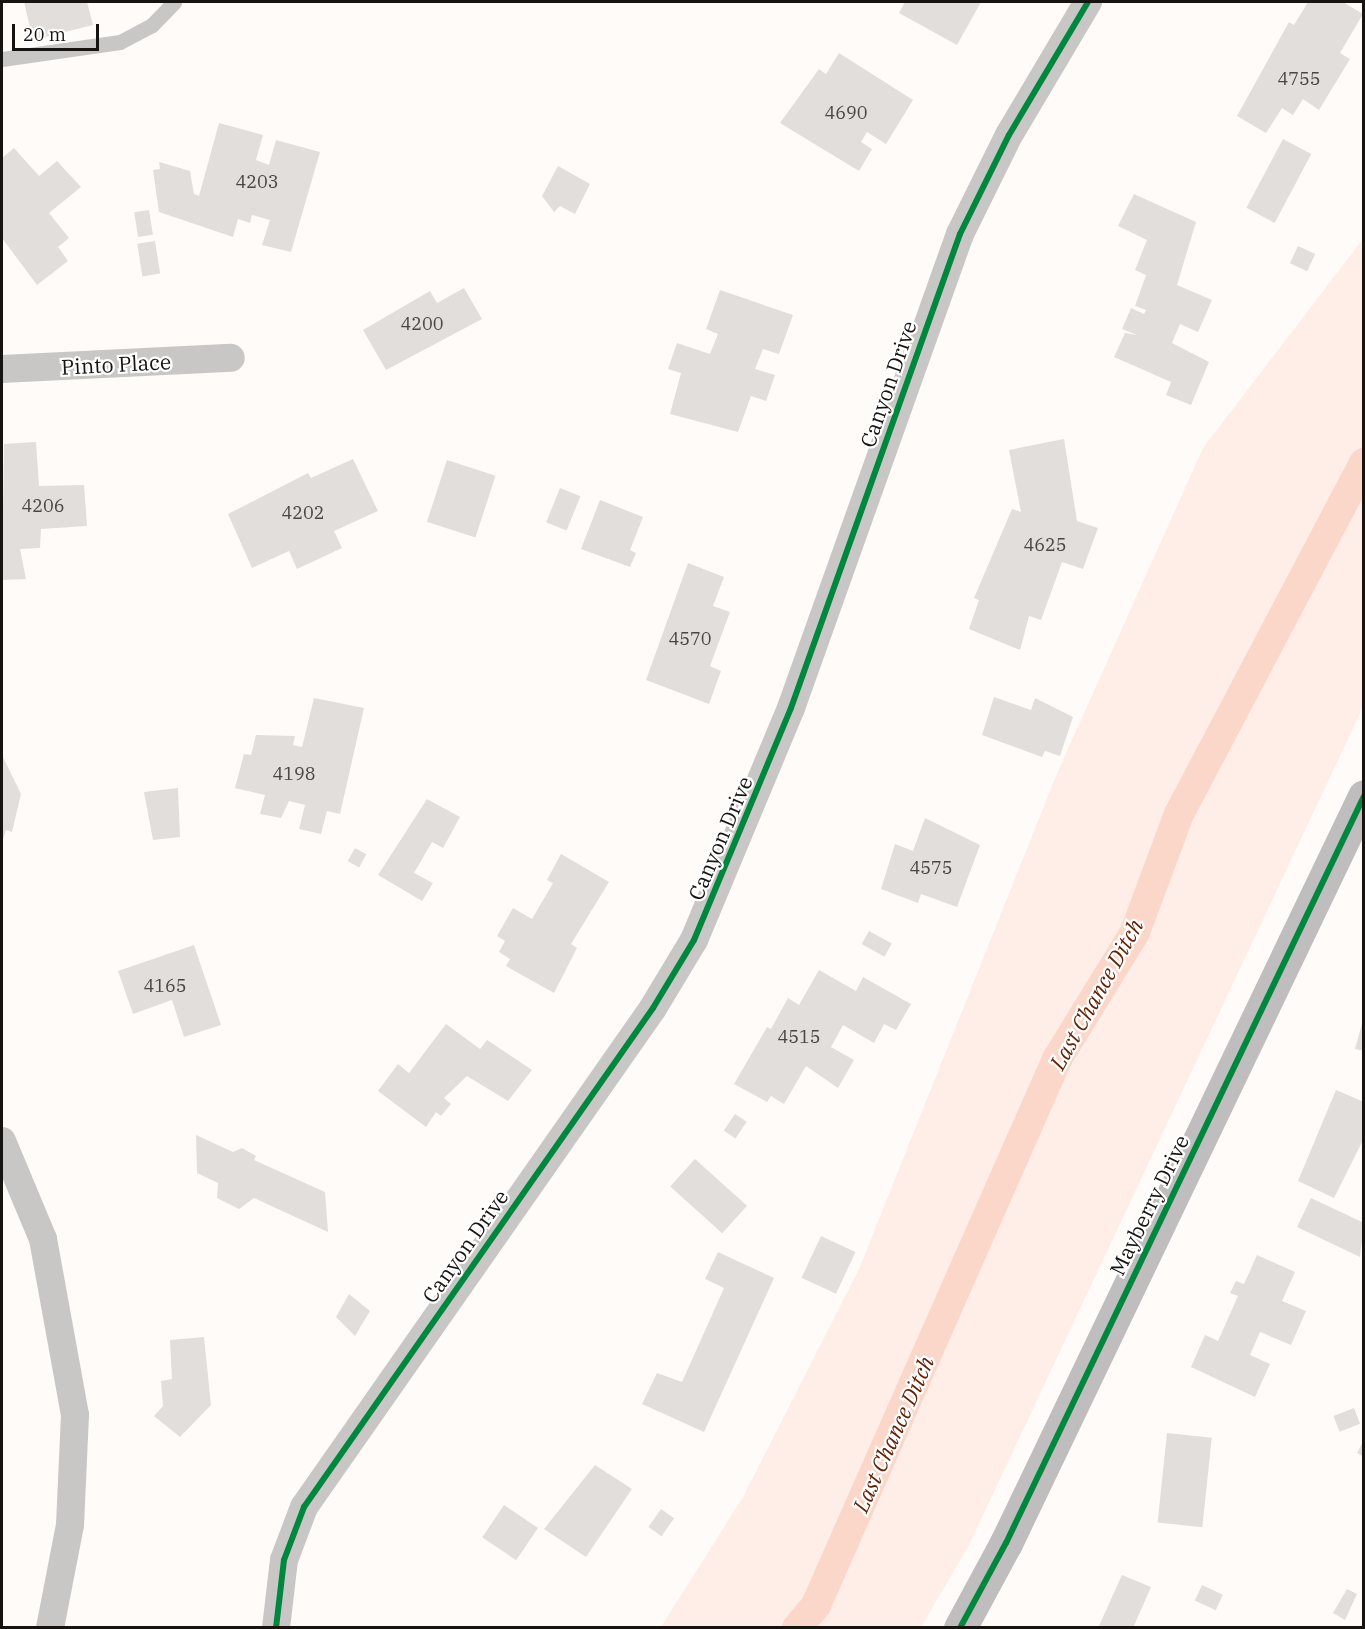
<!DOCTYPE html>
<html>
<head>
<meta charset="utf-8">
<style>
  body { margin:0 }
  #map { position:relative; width:1365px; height:1629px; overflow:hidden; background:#fefbf9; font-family:"IBM Plex Serif",serif }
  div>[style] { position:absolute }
  .green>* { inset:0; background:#ffeee8 }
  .canal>* { height:30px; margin:-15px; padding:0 15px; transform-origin:15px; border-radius:15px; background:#fbd7ca }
  .building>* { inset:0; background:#e2dedc; transform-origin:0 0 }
  .service>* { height:15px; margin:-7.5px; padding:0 7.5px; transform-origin:7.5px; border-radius:7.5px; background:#c9c7c6 }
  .minor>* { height:28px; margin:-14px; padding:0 14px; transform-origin:14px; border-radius:14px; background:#c9c7c6 }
  .secondary>* { height:33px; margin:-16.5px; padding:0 16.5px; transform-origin:16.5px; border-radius:16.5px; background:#bfbdbd }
  .cycleway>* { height:6px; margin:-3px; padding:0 3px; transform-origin:3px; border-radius:3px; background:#00873e }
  span { translate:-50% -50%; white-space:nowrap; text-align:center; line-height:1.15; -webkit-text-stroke:4.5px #fff; paint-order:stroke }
  .number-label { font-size:18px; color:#4a4644 }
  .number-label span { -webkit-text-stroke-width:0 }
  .street-label { font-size:21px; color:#171311 }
  .water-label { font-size:22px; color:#672003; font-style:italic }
  .frame { position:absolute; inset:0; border:3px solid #171311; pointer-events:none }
  .scale { position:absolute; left:12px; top:24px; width:87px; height:27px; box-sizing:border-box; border:3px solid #171311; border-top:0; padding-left:8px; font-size:18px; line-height:21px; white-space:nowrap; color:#171311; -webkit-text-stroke:4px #fff; paint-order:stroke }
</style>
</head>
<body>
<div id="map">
  <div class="green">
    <i style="clip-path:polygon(1363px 239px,1363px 707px,968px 1547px,921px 1627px,661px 1627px,743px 1497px,859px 1269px,1058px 771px,1203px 448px)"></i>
  </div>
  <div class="canal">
    <i style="left:797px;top:1628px;width:30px;rotate:-50deg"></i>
    <i style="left:816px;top:1605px;width:597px;rotate:-66.18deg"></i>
    <i style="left:1057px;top:1059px;width:149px;rotate:-58.4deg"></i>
    <i style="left:1135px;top:932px;width:126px;rotate:-69.6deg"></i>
    <i style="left:1179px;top:814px;width:397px;rotate:-62.2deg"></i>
  </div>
  <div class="building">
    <i style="clip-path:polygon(24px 2px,87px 2px,93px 25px,33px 40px)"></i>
    <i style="clip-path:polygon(905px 2px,981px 2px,957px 45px,899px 13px)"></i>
    <i style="clip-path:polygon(1308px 2px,1343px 2px,1363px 14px,1340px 53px,1350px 59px,1319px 110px,1303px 99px,1293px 115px,1282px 108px,1266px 133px,1237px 116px,1289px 22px,1294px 25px)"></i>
    <i style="clip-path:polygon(839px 53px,913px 100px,886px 144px,867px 132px,861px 142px,872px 149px,859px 171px,780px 123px,819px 69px,826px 74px)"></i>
    <i style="clip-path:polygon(219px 123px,263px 135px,256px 160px,269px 165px,276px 140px,320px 152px,291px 252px,262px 245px,270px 220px,252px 215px,250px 223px,238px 219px,233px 237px,159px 212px,153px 170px,160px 169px,159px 162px,190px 171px,194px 194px,199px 196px)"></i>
    <i style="left:1283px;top:139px;width:32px;height:78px;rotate:28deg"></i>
    <i style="clip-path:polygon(14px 148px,39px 176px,57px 161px,81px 187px,49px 213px,69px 238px,58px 247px,68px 261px,37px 285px,2px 238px,2px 158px)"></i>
    <i style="clip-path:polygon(558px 166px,590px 184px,575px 214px,560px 206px,554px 212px,542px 196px)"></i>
    <i style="clip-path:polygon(1134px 194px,1196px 222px,1177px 285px,1212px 300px,1198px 332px,1180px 324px,1172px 343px,1209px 362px,1191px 405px,1166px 395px,1171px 382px,1114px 357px,1125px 333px,1137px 335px,1122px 329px,1131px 308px,1144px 314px,1146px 310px,1135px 306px,1146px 275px,1135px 270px,1147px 240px,1118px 226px)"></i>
    <i style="left:149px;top:210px;width:25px;height:15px;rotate:81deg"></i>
    <i style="left:155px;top:241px;width:33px;height:18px;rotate:81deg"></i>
    <i style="left:1298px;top:246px;width:19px;height:19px;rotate:25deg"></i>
    <i style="clip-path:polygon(464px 288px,482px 319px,386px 370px,363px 330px,430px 291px,437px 303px)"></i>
    <i style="clip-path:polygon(720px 290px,793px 315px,779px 354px,763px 349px,755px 369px,775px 375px,766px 401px,751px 396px,738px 432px,670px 414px,681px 373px,668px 369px,677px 343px,710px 354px,718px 334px,706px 329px)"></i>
    <i style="clip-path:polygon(1064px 439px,1077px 521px,1098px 528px,1083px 569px,1062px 562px,1041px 620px,1029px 616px,1020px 650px,969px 629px,979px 600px,974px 598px,1012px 509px,1021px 512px,1009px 450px)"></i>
    <i style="clip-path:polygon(36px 442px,39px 486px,84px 485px,87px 526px,41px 529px,40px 548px,20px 549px,26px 579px,2px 580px,4px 444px)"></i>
    <i style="clip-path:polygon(353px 459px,378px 511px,334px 531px,342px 548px,297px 569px,289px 551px,252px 568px,228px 514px,308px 473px,311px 478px)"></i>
    <i style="left:447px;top:460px;width:51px;height:65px;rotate:18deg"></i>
    <i style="left:560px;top:488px;width:22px;height:37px;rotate:22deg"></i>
    <i style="clip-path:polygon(600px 500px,643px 517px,630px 550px,636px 553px,630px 567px,581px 549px)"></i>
    <i style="clip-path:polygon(688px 563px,724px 577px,713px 606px,730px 612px,710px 666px,721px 671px,709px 704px,646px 680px)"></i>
    <i style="clip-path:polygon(994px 697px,1031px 710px,1035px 698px,1073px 717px,1060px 756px,1045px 751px,1042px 757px,982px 735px)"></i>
    <i style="clip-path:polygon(314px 698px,364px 708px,340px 814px,327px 811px,321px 834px,299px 829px,305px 805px,289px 801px,281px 818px,260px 814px,265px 795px,235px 788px,244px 754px,251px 755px,256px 735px,295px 736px,293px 745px,302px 747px)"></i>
    <i style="clip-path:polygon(2px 755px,21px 794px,12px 832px,6px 830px,2px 843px)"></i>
    <i style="clip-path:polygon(178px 788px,180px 837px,153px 840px,144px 792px)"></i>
    <i style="clip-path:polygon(427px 799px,460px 817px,443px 848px,432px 842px,414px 873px,433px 883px,422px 901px,378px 875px)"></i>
    <i style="clip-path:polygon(925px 818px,980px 845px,957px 907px,921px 894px,918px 903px,881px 889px,895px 844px,913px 851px)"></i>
    <i style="left:355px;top:848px;width:13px;height:15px;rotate:29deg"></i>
    <i style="clip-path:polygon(561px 854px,609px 882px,571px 944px,577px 948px,554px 993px,506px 966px,510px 959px,499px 952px,505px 941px,497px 936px,513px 908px,532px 919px,553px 883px,547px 880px)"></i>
    <i style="left:869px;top:931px;width:26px;height:15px;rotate:29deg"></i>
    <i style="clip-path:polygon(194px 945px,221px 1025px,184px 1037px,172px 1000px,133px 1014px,118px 971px)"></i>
    <i style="clip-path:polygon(819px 970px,856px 991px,863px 977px,911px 1004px,896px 1030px,884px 1024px,874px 1043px,843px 1025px,831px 1047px,854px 1060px,838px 1088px,806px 1066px,784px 1104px,771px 1096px,767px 1102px,734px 1084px,767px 1027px,771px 1029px,788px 998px,799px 1005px)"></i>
    <i style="clip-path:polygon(1363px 1020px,1364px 1021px,1364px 1051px,1355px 1049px)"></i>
    <i style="clip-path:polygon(446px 1024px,480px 1049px,487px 1040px,532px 1070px,508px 1101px,467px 1076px,444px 1098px,451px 1104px,441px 1116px,436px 1112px,426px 1127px,378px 1091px,398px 1064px,409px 1073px)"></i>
    <i style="clip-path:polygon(1336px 1090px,1364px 1102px,1364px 1138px,1334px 1198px,1298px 1181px)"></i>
    <i style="left:735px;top:1114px;width:14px;height:20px;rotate:34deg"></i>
    <i style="clip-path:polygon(196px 1135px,233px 1152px,242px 1148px,256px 1156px,254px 1160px,325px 1192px,328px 1232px,254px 1198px,239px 1209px,217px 1198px,218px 1183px,197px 1173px)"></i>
    <i style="left:695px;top:1159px;width:70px;height:37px;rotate:42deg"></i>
    <i style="clip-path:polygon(1311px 1198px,1364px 1223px,1360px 1257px,1297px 1227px)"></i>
    <i style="left:821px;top:1236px;width:38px;height:46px;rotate:25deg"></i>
    <i style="clip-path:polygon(718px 1252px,774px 1278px,704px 1432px,642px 1404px,657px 1373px,682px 1382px,724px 1288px,705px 1279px)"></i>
    <i style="clip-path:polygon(1257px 1255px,1295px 1272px,1282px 1301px,1306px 1311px,1291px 1345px,1260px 1332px,1250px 1355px,1270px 1364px,1255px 1397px,1191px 1367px,1205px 1335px,1218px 1341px,1238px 1296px,1230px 1293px,1236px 1281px,1244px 1284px)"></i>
    <i style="clip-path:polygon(349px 1294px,370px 1311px,355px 1336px,336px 1317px)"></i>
    <i style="clip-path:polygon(204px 1337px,211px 1405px,180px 1437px,154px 1416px,163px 1406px,161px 1381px,172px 1379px,170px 1340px)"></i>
    <i style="left:1354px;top:1408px;width:17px;height:22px;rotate:69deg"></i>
    <i style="left:1167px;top:1433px;width:45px;height:90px;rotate:6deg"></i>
    <i style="clip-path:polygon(1364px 1440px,1364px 1457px,1357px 1453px)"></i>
    <i style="clip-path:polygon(595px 1465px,632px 1489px,586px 1557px,544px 1529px)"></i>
    <i style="left:504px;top:1505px;width:41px;height:39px;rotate:34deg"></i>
    <i style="left:661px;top:1509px;width:16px;height:22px;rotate:35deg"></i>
    <i style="clip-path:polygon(1122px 1575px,1151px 1587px,1133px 1628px,1098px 1628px)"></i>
    <i style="left:1202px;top:1585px;width:23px;height:17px;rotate:25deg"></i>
    <i style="clip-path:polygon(1347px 1589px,1357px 1594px,1345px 1620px,1333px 1613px)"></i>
  </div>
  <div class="service">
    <i style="left:2px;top:59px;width:119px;rotate:-8.2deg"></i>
    <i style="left:120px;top:42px;width:36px;rotate:-28deg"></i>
    <i style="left:152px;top:25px;width:32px;rotate:-46deg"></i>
  </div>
  <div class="minor">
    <i style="left:2px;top:369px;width:229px;rotate:-2.8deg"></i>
    <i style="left:2px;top:1141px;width:106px;rotate:67.3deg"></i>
    <i style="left:43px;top:1239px;width:179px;rotate:79.7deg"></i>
    <i style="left:75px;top:1415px;width:110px;rotate:92.6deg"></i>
    <i style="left:70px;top:1525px;width:105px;rotate:101deg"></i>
    <i style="left:276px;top:1628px;width:68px;rotate:-83.3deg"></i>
    <i style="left:284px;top:1560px;width:57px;rotate:-69.3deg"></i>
    <i style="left:304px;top:1507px;width:609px;rotate:-55.03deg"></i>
    <i style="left:653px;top:1008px;width:79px;rotate:-58.9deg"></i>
    <i style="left:694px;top:940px;width:251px;rotate:-67.3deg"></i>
    <i style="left:791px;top:708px;width:503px;rotate:-70.38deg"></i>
    <i style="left:960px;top:234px;width:110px;rotate:-63.7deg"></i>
    <i style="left:1009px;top:135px;width:155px;rotate:-59.3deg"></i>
  </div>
  <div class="secondary">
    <i style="left:960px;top:1628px;width:97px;rotate:-61.6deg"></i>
    <i style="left:1006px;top:1543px;width:828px;rotate:-64.39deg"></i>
  </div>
  <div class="cycleway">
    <i style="left:276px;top:1628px;width:68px;rotate:-83.3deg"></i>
    <i style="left:284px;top:1560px;width:57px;rotate:-69.3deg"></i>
    <i style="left:304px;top:1507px;width:609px;rotate:-55.03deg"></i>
    <i style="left:653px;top:1008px;width:79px;rotate:-58.9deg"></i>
    <i style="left:694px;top:940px;width:251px;rotate:-67.3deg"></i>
    <i style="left:791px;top:708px;width:503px;rotate:-70.38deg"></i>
    <i style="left:960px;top:234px;width:110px;rotate:-63.7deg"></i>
    <i style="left:1009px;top:135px;width:155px;rotate:-59.3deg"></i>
    <i style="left:960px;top:1628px;width:97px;rotate:-61.6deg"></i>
    <i style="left:1006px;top:1543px;width:828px;rotate:-64.39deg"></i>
  </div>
  <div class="number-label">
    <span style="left:1299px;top:79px">4755</span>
    <span style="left:846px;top:113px">4690</span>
    <span style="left:257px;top:182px">4203</span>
    <span style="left:422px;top:324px">4200</span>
    <span style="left:43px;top:506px">4206</span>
    <span style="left:303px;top:513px">4202</span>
    <span style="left:1045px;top:545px">4625</span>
    <span style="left:690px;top:639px">4570</span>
    <span style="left:294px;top:774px">4198</span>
    <span style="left:931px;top:868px">4575</span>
    <span style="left:165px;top:986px">4165</span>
    <span style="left:799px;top:1037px">4515</span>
  </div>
  <div class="street-label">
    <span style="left:116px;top:364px;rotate:-3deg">Pinto Place</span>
    <span style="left:888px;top:384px;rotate:-71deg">Canyon Drive</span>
    <span style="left:720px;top:838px;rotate:-67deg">Canyon Drive</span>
    <span style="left:1149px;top:1205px;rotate:-64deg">Mayberry Drive</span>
    <span style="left:465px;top:1246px;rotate:-55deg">Canyon Drive</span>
  </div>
  <div class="water-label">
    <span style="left:1096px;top:994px;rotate:-61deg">Last Chance Ditch</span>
    <span style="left:893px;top:1434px;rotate:-66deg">Last Chance Ditch</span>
  </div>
  <div class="frame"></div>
  <div class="scale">20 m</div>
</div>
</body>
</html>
